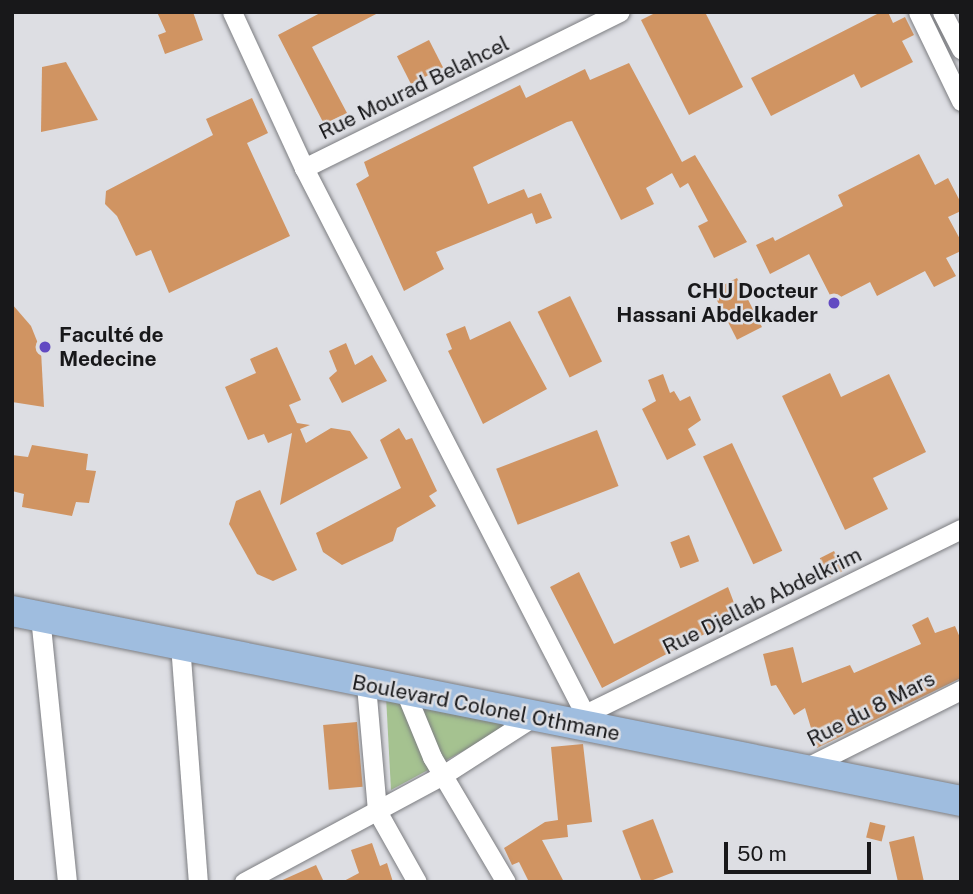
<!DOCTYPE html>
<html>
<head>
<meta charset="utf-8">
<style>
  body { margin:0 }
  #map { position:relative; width:973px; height:894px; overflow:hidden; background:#dddee3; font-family:"Public Sans",sans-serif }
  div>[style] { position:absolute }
  .green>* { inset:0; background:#a5c290 }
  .building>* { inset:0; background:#d09462; transform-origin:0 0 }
  .roads { filter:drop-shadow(0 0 2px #7c7d81) drop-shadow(0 0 2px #7c7d81) }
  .minor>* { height:19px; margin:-9.5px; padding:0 9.5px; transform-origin:9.5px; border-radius:9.5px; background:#fff }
  .primary>* { height:30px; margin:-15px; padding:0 15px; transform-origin:15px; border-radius:15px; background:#9fbddf }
  .dots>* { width:19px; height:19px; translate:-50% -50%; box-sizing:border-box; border:4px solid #dddee3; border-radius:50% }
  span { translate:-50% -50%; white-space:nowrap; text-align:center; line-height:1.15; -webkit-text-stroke:5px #dddee3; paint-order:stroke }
  .street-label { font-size:21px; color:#18181a }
  .poi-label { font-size:21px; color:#18181a; font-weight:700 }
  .right { translate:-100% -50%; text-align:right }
  .left { translate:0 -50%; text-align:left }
  .frame { position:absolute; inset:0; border:14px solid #18181a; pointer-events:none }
  .scale { position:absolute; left:724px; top:842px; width:147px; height:32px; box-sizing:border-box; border:4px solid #18181a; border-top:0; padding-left:9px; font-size:21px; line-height:24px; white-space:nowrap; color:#18181a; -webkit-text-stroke:5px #dddee3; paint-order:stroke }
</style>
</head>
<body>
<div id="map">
  <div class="green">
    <i style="clip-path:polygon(386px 696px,515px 723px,391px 790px)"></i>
  </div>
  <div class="building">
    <i style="clip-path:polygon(157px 12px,193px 12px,203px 40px,165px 54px,158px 35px,166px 32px)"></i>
    <i style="clip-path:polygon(322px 12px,380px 12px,312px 47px,347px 113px,324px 124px,278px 35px)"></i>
    <i style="clip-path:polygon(657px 12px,705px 12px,743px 87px,689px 115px,641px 20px)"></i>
    <i style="clip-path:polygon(881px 12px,888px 12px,893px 23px,905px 17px,914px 35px,902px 41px,913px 62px,861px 88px,854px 74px,771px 116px,751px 78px)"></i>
    <i style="left:429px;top:40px;width:31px;height:36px;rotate:63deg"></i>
    <i style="clip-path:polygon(66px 62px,98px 120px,41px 132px,42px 67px)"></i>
    <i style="clip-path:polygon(629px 63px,682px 162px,695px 155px,747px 242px,714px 258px,698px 226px,708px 221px,688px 183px,680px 188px,672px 173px,646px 188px,654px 204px,621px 220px,572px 121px,567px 122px,473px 167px,488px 204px,524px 189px,528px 198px,541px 193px,552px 218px,536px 224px,532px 213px,436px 252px,444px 269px,404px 291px,356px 184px,369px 176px,364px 162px,520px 85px,526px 98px,585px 69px,590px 80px)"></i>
    <i style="clip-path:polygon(252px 98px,268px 133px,247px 143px,290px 236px,169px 293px,151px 250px,136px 256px,117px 216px,105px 204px,106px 191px,213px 135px,206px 119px)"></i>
    <i style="clip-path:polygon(919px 154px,935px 185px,948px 178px,961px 203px,961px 211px,948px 217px,961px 241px,961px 251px,946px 258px,956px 276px,934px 287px,925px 271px,877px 296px,870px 282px,833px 301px,809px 254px,770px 274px,756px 245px,773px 237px,775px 241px,843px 206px,838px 195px)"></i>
    <i style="left:737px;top:278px;width:55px;height:28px;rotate:63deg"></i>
    <i style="left:570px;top:296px;width:73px;height:36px;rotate:64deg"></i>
    <i style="clip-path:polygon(12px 304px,31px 326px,41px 351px,44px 407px,12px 402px)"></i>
    <i style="clip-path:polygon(510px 321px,547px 389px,483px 424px,448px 351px,452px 349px,446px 334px,465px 326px,470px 340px)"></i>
    <i style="clip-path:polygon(346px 343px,355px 365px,372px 355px,387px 381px,342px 403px,329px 378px,337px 371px,329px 351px)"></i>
    <i style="clip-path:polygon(277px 347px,301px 400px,289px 405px,297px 423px,310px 425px,300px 429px,306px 443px,331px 428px,350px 431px,368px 458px,280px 505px,292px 433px,268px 443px,264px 434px,248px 440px,225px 387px,256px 373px,250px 359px)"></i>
    <i style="clip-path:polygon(830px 373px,841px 397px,889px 374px,926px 452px,873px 478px,888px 509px,845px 530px,782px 396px)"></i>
    <i style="clip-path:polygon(663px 374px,670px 393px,674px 391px,680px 401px,690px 396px,701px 420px,688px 429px,696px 445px,667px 460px,642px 409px,656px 401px,648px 380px)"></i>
    <i style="clip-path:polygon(399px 428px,406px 440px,412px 438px,437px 491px,429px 496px,436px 506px,397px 528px,393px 541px,342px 565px,323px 552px,316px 533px,401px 488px,380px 440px)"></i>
    <i style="left:597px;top:430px;width:60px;height:108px;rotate:69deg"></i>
    <i style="left:732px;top:443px;width:119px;height:32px;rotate:65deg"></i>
    <i style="clip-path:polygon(32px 445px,88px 454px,86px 470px,96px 471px,89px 503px,76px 502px,72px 516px,22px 507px,24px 494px,12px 491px,12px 455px,28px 457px)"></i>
    <i style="clip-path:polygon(260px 490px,297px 570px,273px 581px,257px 574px,229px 524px,236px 501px)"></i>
    <i style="left:689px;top:535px;width:28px;height:20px;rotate:69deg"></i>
    <i style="left:834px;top:551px;width:22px;height:16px;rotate:63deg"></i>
    <i style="clip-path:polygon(579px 572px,614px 644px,728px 587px,739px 616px,602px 688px,550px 587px)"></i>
    <i style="clip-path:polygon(928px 617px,935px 633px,955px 626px,961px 640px,961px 678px,817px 748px,805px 708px,794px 715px,776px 685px,771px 686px,763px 654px,793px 647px,802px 683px,850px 665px,854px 673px,921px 644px,912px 625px)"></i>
    <i style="left:357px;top:722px;width:65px;height:34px;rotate:85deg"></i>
    <i style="clip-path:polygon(583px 744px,592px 822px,567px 825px,568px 837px,542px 840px,564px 882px,529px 882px,519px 862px,512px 865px,504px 848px,545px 822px,558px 820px,551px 747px)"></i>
    <i style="left:653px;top:819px;width:57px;height:33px;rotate:69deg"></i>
    <i style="left:870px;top:822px;width:16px;height:16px;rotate:14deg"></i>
    <i style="clip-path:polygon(914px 836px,924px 882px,898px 882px,889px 842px)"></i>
    <i style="clip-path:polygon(372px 843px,380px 866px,387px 863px,393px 882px,342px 882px,359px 873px,351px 850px)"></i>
    <i style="clip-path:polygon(316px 865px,324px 882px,278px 882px)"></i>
  </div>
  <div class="roads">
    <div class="minor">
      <i style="left:232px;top:12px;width:172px;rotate:65.2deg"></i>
      <i style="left:304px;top:168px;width:630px;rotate:62.78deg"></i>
      <i style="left:918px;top:12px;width:99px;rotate:64.2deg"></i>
      <i style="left:942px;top:12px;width:42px;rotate:62.8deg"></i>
      <i style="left:304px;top:168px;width:352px;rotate:-26.3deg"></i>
      <i style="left:40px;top:616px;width:267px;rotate:84.2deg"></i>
      <i style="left:180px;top:644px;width:239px;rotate:85.7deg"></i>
      <i style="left:366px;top:685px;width:126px;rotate:85deg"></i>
      <i style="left:377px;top:811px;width:81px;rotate:60.6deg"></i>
      <i style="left:404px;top:689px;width:74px;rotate:67.6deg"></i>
      <i style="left:432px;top:757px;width:145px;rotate:59.4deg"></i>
      <i style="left:583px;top:715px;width:421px;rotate:-26.2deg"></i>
      <i style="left:803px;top:769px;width:177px;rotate:-26.6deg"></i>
      <i style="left:244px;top:882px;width:226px;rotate:-28.3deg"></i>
      <i style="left:443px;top:775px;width:109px;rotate:-32.7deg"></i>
    </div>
    <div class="primary">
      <i style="left:12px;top:611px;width:968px;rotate:11.32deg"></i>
    </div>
  </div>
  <div class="dots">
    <i style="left:834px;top:303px;background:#624ac2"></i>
    <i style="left:45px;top:347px;background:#624ac2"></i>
  </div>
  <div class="street-label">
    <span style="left:414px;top:88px;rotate:-26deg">Rue Mourad Belahcel</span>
    <span style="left:762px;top:601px;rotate:-26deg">Rue Djellab Abdelkrim</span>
    <span style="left:486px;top:708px;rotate:11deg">Boulevard Colonel Othmane</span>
    <span style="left:871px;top:709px;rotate:-27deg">Rue du 8 Mars</span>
  </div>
  <div class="poi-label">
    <span class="right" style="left:818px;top:303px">CHU Docteur<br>Hassani Abdelkader</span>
    <span class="left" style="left:59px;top:347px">Faculté de<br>Medecine</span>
  </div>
  <div class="frame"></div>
  <div class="scale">50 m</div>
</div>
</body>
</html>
